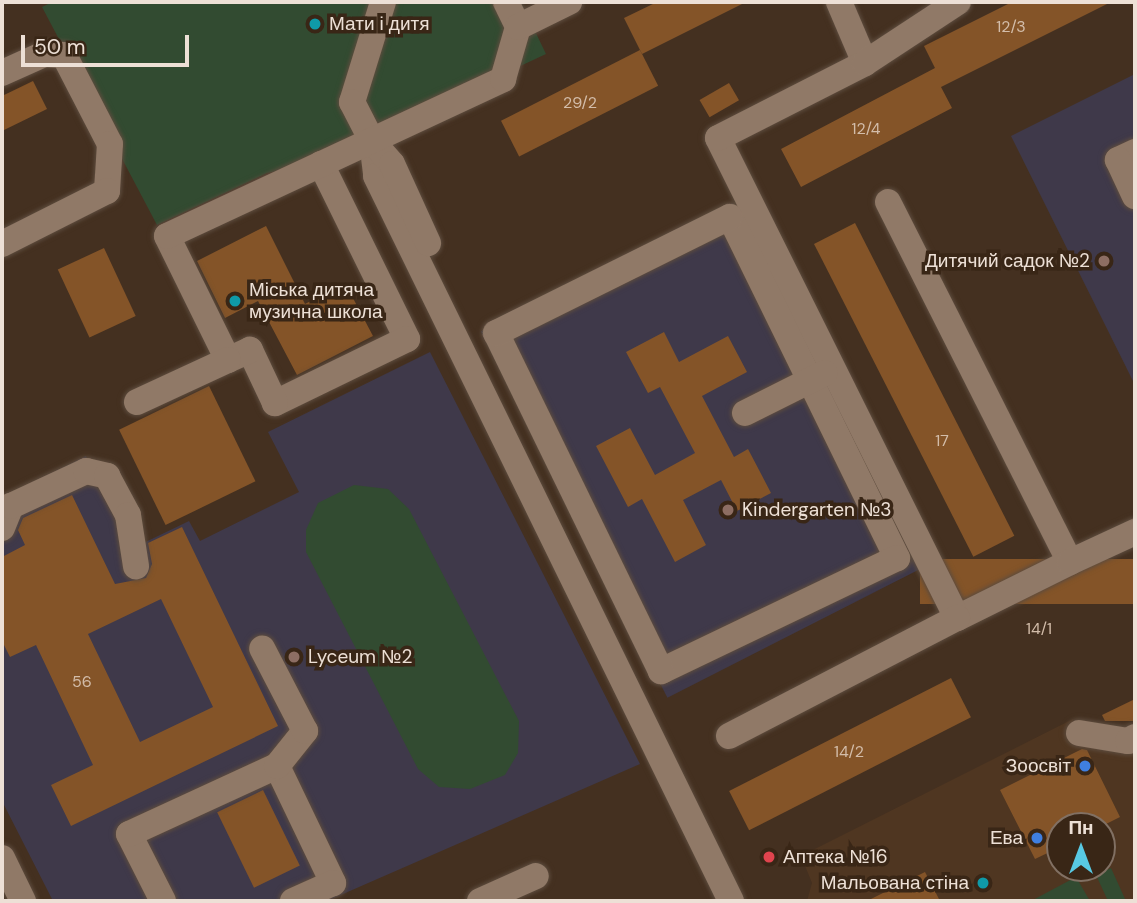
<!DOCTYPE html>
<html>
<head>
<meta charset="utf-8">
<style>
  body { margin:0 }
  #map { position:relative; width:1137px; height:903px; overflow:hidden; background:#443020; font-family:"DM Sans",sans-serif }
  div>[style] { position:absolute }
  .built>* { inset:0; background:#4f3621 }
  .education>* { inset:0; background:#3f394a; transform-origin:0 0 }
  .green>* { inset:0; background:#324b31 }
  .building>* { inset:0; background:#845428; transform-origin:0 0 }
  .roads { filter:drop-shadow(0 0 2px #5d4c3e) drop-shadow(0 0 2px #5d4c3e) }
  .minor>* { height:26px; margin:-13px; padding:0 13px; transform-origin:13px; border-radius:13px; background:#907967 }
  .dots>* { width:19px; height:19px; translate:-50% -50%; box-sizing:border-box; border:4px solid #392616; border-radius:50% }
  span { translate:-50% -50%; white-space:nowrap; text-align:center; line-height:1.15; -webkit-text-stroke:7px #392616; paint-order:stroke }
  .number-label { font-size:16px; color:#d3bdaa }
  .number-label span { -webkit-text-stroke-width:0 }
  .poi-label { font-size:19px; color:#ede0d6 }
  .left { translate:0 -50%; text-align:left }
  .right { translate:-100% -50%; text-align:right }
  .frame { position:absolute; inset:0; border:4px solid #ede0d6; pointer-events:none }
  .north { position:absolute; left:1046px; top:812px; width:70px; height:70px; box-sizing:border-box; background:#392616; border:2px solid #817063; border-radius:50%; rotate:0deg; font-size:19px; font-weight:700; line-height:28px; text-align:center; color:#ede0d6 }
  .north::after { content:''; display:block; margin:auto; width:24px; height:32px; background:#58c9e3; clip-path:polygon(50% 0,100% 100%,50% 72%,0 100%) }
  .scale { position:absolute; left:21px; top:35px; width:168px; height:32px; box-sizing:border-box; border:4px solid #ede0d6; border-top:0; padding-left:9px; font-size:21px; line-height:24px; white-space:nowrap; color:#ede0d6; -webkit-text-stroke:5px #392616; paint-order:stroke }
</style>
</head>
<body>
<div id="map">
  <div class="built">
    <i style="clip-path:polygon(evenodd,1073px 719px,1079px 733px,1128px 741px,1135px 757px,1135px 901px,807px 901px,812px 883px,801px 856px,1073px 719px,1060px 826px,1102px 826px,1102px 868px,1060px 868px,1060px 826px)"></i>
  </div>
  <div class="education">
    <i style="clip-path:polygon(1135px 74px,1135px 385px,1011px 136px)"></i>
    <i style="left:733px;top:203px;width:411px;height:283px;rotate:63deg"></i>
    <i style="clip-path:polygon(430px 352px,640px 764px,327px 901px,53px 901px,2px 801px,2px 497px,86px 456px,131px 549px,189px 521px,200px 541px,299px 492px,268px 432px)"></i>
  </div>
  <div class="green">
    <i style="clip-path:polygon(52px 2px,521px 2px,546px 54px,307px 165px,267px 173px,157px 225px,42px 7px)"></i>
    <i style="clip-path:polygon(354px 485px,388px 489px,409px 509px,519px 721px,518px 753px,505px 775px,470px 789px,439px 787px,418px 769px,306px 552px,306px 530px,318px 503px)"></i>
    <i style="clip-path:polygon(1111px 868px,1126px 901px,1108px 901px,1096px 875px)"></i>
    <i style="clip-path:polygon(1076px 877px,1090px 901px,1031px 901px)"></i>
  </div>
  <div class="building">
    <i style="clip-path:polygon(657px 2px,746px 2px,642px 54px,624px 18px)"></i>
    <i style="clip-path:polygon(1012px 2px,1111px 2px,941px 87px,952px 108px,801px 187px,781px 149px,935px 68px,924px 46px)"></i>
    <i style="left:640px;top:50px;width:40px;height:156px;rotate:63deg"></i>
    <i style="clip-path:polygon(33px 81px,47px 109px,2px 131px,2px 96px)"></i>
    <i style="left:729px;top:83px;width:20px;height:34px;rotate:60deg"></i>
    <i style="left:855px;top:223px;width:351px;height:46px;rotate:63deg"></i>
    <i style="clip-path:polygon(266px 226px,305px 304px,345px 283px,373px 336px,297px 375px,258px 301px,225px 318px,197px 261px)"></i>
    <i style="left:104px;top:248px;width:75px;height:51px;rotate:65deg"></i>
    <i style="clip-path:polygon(664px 332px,679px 362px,728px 336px,747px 372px,702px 396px,734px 457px,748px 449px,771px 493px,737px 511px,721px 480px,683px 500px,706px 545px,675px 562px,642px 499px,628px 507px,596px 446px,630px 428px,655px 475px,695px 453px,660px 387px,648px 393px,626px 352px)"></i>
    <i style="left:209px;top:386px;width:106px;height:100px;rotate:64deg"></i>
    <i style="clip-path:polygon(evenodd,72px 495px,115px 584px,146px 578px,152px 564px,148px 543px,182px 527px,278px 726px,71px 826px,51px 785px,93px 765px,36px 645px,10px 657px,2px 641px,2px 557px,25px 545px,18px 530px,23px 518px,72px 495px,161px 599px,213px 707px,140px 742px,88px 634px,161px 599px)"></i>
    <i style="left:1135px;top:559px;width:45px;height:215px;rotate:90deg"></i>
    <i style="left:951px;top:678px;width:44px;height:249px;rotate:63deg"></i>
    <i style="clip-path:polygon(1135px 699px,1135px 721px,1105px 721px,1102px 715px)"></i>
    <i style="clip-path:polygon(1082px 749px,1087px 750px,1120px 817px,1102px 826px,1060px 826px,1060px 847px,1035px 859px,1000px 790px)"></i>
    <i style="left:263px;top:790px;width:84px;height:51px;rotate:64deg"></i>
    <i style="clip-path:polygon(925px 872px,940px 901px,867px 901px)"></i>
  </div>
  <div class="roads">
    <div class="minor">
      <i style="left:383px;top:2px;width:105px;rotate:107.2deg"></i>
      <i style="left:352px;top:102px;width:44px;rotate:62.9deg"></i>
      <i style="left:372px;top:141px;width:35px;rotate:83deg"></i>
      <i style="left:376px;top:176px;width:807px;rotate:63.91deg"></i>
      <i style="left:506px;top:2px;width:28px;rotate:64deg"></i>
      <i style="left:839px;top:2px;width:66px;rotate:66.9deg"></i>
      <i style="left:2px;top:73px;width:46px;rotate:-24.3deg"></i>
      <i style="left:44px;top:54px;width:20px;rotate:3deg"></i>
      <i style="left:64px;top:55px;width:100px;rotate:62.7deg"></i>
      <i style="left:110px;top:144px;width:47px;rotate:93.7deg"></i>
      <i style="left:107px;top:191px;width:118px;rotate:153.2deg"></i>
      <i style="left:372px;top:141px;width:30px;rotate:49deg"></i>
      <i style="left:392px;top:164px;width:87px;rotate:65.5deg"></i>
      <i style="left:1135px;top:152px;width:19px;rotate:155deg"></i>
      <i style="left:1118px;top:160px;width:40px;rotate:65deg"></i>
      <i style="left:321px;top:164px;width:195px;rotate:63.8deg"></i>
      <i style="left:407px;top:339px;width:147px;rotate:154.1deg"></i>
      <i style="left:275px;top:403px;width:59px;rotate:-115.3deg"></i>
      <i style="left:250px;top:350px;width:24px;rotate:156deg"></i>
      <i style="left:228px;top:360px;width:138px;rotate:-116.2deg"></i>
      <i style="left:167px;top:236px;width:371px;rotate:-25deg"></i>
      <i style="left:503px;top:79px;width:54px;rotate:-73.9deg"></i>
      <i style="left:518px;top:27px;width:57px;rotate:-26.1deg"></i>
      <i style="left:888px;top:202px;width:403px;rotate:63.2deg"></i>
      <i style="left:1070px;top:562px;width:126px;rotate:153.6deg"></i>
      <i style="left:957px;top:618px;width:536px;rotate:-116.47deg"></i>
      <i style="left:718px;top:138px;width:165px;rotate:-27deg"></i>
      <i style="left:865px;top:63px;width:111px;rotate:-33.3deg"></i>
      <i style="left:730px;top:217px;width:380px;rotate:63.9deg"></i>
      <i style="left:897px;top:558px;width:262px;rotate:154.4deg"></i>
      <i style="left:661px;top:671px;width:376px;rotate:-116deg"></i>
      <i style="left:496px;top:333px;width:261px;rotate:-26.4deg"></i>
      <i style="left:137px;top:402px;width:100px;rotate:-24.8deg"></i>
      <i style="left:745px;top:413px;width:89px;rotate:-26.6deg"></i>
      <i style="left:2px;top:528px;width:24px;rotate:-68deg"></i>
      <i style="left:11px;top:506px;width:83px;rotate:-25deg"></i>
      <i style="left:86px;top:471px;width:22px;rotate:13deg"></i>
      <i style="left:107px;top:476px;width:44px;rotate:61.7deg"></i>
      <i style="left:128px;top:515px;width:52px;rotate:81.1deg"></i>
      <i style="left:1070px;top:562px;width:72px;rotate:-24.8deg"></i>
      <i style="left:1079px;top:733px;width:50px;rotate:9.3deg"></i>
      <i style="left:1128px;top:741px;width:8px;rotate:-30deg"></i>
      <i style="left:729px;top:736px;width:257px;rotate:-27.4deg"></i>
      <i style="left:277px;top:766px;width:130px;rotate:64.4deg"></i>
      <i style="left:333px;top:883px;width:44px;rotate:155.8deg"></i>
      <i style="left:2px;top:858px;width:48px;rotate:64deg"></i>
      <i style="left:163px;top:901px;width:75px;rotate:-116.9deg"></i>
      <i style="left:129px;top:834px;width:163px;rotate:-24.7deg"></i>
      <i style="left:277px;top:766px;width:45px;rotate:-51.3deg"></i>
      <i style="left:305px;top:731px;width:93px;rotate:-117.4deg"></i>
      <i style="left:480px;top:901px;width:61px;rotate:-24.1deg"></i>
    </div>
  </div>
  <div class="dots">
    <i style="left:315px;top:24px;background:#0f9aa8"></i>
    <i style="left:1104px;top:261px;background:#8d6e63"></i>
    <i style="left:235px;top:301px;background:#0f9aa8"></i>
    <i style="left:728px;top:510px;background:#8d6e63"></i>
    <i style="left:294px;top:657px;background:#8d6e63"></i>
    <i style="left:1085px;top:766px;background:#3f7fe0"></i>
    <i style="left:1037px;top:838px;background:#3f7fe0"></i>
    <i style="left:769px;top:857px;background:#e0444e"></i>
    <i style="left:983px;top:883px;background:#0f9aa8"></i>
  </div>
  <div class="number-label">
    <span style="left:1011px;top:27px">12/3</span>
    <span style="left:580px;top:103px">29/2</span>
    <span style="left:866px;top:129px">12/4</span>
    <span style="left:942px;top:441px">17</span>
    <span style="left:1039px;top:629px">14/1</span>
    <span style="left:82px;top:682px">56</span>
    <span style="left:849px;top:752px">14/2</span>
  </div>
  <div class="poi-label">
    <span class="left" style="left:329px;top:24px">Мати і дитя</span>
    <span class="right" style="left:1090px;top:261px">Дитячий садок №2</span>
    <span class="left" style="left:249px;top:301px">Міська дитяча<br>музична школа</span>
    <span class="left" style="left:742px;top:510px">Kindergarten №3</span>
    <span class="left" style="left:308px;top:657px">Lyceum №2</span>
    <span class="right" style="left:1071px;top:766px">Зоосвіт</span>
    <span class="right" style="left:1023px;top:838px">Ева</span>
    <span class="left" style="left:783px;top:857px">Аптека №16</span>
    <span class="right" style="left:969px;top:883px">Мальована стіна</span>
  </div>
  <div class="frame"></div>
  <div class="north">Пн</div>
  <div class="scale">50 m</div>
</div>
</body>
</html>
